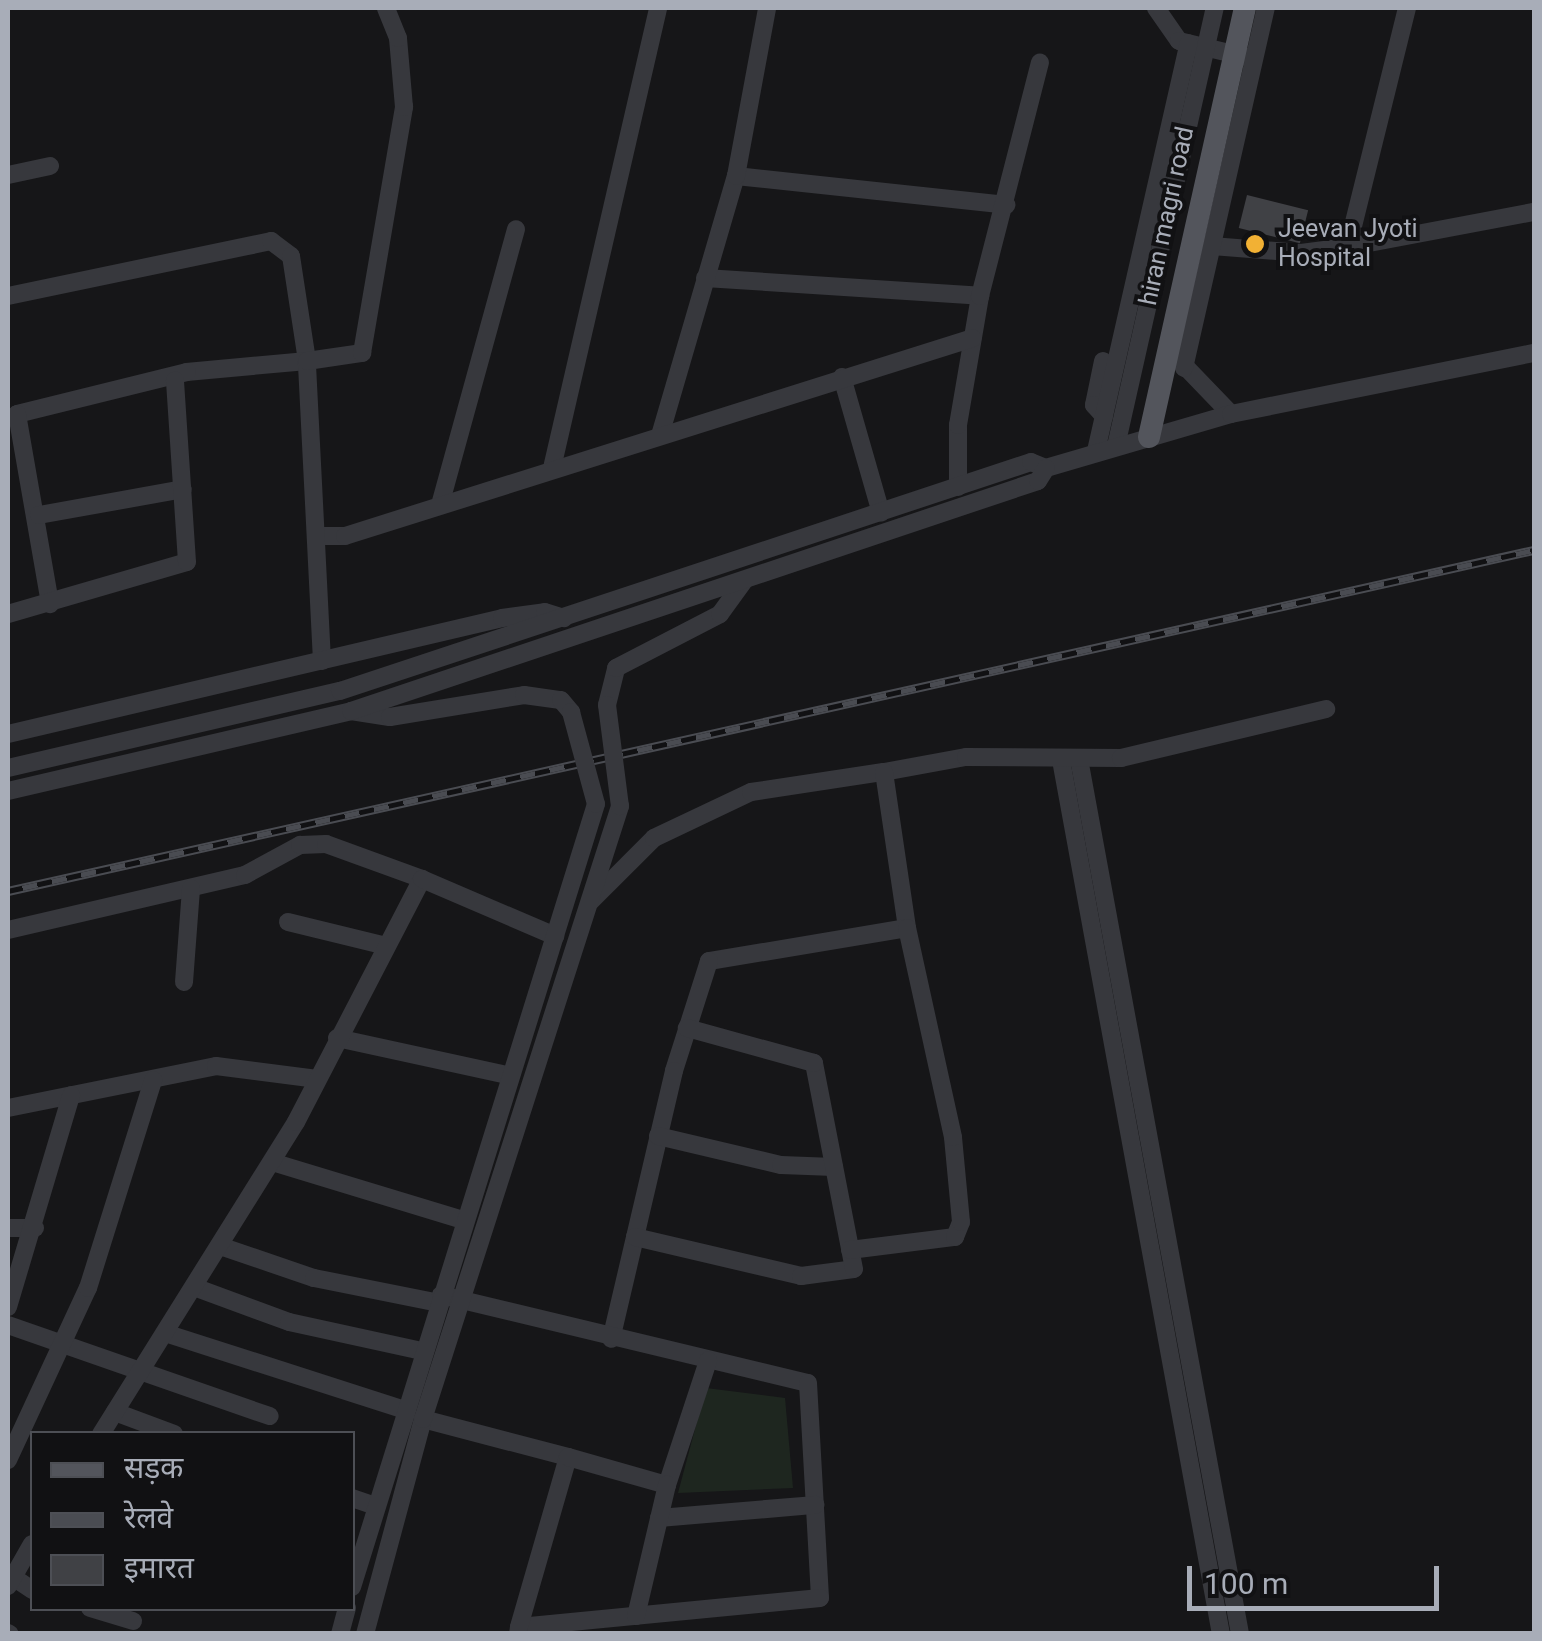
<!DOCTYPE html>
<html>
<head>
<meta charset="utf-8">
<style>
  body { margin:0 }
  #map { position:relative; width:1542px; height:1641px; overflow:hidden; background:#161618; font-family:Roboto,"Noto Sans Devanagari",sans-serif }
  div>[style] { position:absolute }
  .green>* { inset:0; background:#1e261f }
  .building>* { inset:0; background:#404145; transform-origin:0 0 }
  .minor>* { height:18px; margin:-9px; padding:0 9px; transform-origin:9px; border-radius:9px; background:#37383d }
  .major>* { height:22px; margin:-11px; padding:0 11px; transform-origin:11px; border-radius:11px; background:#53555c }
  .rail>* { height:9px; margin-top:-4.5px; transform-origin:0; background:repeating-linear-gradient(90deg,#111113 0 15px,#4a4c52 0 30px); box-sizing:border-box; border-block:2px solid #4a4c52 }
  .minor-bridge>* { height:18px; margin:-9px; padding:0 9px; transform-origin:9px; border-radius:9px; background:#37383d }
  .dots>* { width:28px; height:28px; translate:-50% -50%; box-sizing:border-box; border:5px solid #111113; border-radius:50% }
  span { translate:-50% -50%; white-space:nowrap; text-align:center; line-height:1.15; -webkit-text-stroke:8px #111113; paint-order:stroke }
  .street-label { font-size:25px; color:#a8adb8 }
  .poi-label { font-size:25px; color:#a8adb8 }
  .left { translate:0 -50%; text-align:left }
  .frame { position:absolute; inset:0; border:10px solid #a8adb8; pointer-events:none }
  .legend { position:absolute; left:30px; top:1431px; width:325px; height:180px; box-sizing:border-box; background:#111113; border:2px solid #4d4f55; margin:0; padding:12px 18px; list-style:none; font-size:30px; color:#a8adb8 }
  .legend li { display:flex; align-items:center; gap:20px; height:50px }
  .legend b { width:50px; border:2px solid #4d4f55 }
  .scale { position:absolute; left:1187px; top:1566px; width:252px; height:45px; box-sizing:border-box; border:5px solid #a8adb8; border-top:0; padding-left:12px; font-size:30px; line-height:35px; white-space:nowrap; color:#a8adb8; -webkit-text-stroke:8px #111113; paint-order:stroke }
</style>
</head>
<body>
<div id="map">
  <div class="green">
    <i style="clip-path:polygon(706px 1388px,785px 1398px,793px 1488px,678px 1493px)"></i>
  </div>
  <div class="building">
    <i style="left:1247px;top:195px;width:63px;height:34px;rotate:14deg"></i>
  </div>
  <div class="minor">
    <i style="left:1156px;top:8px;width:40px;rotate:55.1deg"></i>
    <i style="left:1179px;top:41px;width:69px;rotate:13.4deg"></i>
    <i style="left:1407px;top:8px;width:246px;rotate:103.9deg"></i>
    <i style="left:1348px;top:247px;width:189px;rotate:-10.7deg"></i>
    <i style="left:8px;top:175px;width:43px;rotate:-12.1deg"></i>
    <i style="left:736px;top:176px;width:272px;rotate:6.1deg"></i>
    <i style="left:1199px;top:245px;width:102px;rotate:4.5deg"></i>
    <i style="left:1301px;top:253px;width:47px;rotate:-7.3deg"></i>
    <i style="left:705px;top:278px;width:276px;rotate:3.7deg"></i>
    <i style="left:8px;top:296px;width:269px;rotate:-11.8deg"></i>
    <i style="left:271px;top:241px;width:25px;rotate:37deg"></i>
    <i style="left:291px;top:256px;width:106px;rotate:81.3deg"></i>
    <i style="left:307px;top:361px;width:121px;rotate:174.8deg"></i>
    <i style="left:187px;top:372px;width:175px;rotate:166.1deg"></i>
    <i style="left:17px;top:414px;width:193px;rotate:80.1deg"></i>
    <i style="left:1178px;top:359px;width:76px;rotate:46.1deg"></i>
    <i style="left:1103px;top:361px;width:45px;rotate:101.6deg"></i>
    <i style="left:1094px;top:405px;width:15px;rotate:48deg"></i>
    <i style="left:1184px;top:368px;width:369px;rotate:-77.2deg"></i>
    <i style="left:842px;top:377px;width:141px;rotate:74deg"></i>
    <i style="left:661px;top:432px;width:267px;rotate:-73.7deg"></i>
    <i style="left:736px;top:176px;width:171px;rotate:-79.5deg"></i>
    <i style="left:1116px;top:446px;width:449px;rotate:-77.3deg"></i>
    <i style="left:1096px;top:451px;width:418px;rotate:-77.2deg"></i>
    <i style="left:552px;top:468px;width:472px;rotate:-77deg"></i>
    <i style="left:958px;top:487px;width:62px;rotate:-90deg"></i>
    <i style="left:958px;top:425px;width:131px;rotate:-80.3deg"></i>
    <i style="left:980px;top:296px;width:241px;rotate:-75.6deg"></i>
    <i style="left:440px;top:505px;width:286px;rotate:-74.6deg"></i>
    <i style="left:39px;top:515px;width:146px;rotate:-10.2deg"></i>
    <i style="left:316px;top:536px;width:29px"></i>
    <i style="left:345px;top:536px;width:658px;rotate:-17.5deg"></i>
    <i style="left:8px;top:614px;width:186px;rotate:-16.2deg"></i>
    <i style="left:187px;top:562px;width:182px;rotate:-93.8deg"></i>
    <i style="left:322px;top:661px;width:300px;rotate:-92.9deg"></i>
    <i style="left:307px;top:361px;width:56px;rotate:-8.3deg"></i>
    <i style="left:362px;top:353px;width:250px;rotate:-80.3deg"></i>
    <i style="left:404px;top:107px;width:69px;rotate:-95deg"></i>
    <i style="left:398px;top:38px;width:32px;rotate:-112deg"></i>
    <i style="left:607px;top:705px;width:38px;rotate:-76deg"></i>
    <i style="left:616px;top:668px;width:117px;rotate:-27.4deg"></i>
    <i style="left:720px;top:614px;width:41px;rotate:-54deg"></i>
    <i style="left:351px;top:711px;width:39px;rotate:9deg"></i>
    <i style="left:390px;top:717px;width:136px;rotate:-9.3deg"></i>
    <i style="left:524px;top:695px;width:37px;rotate:8deg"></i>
    <i style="left:561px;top:700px;width:16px;rotate:50deg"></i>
    <i style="left:8px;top:734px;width:507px;rotate:-13.21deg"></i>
    <i style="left:502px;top:618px;width:43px;rotate:-7.9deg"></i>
    <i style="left:545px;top:612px;width:20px;rotate:18deg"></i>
    <i style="left:1079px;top:759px;width:890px;rotate:79.57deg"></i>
    <i style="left:1061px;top:760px;width:889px;rotate:79.63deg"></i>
    <i style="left:8px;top:768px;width:341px;rotate:-13.1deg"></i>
    <i style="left:340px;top:691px;width:728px;rotate:-18.34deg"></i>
    <i style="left:1031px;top:462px;width:16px;rotate:22deg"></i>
    <i style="left:1046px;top:468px;width:193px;rotate:-16.3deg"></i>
    <i style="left:1231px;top:414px;width:309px;rotate:-11.4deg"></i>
    <i style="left:884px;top:772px;width:83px;rotate:-10.4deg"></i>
    <i style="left:966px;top:757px;width:155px;rotate:0.4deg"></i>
    <i style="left:1121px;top:758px;width:211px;rotate:-13.4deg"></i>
    <i style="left:8px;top:791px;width:352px;rotate:-13.1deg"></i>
    <i style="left:351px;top:711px;width:724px;rotate:-18.51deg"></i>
    <i style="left:1038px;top:481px;width:15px;rotate:-58deg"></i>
    <i style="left:591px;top:901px;width:89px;rotate:-45deg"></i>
    <i style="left:654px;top:838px;width:107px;rotate:-25.4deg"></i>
    <i style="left:751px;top:792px;width:134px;rotate:-8.6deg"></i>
    <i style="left:884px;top:772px;width:158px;rotate:81.6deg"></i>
    <i style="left:907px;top:928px;width:201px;rotate:170.5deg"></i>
    <i style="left:709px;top:961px;width:115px;rotate:107.7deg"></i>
    <i style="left:674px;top:1071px;width:275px;rotate:103.2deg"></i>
    <i style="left:288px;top:922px;width:97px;rotate:13.7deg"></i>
    <i style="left:8px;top:930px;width:243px;rotate:-13.1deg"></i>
    <i style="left:245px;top:875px;width:63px;rotate:-28.6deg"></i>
    <i style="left:300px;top:845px;width:26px;rotate:-2deg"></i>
    <i style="left:326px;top:844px;width:102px;rotate:20deg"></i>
    <i style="left:184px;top:982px;width:94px;rotate:-85.7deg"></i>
    <i style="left:337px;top:1038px;width:174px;rotate:12.3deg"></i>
    <i style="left:8px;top:1108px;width:212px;rotate:-11.4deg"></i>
    <i style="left:216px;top:1066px;width:102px;rotate:7.3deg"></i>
    <i style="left:658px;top:1136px;width:126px;rotate:13.3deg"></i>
    <i style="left:781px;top:1165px;width:53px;rotate:2.2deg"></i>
    <i style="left:272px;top:1162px;width:200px;rotate:16.9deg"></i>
    <i style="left:8px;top:1228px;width:27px"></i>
    <i style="left:635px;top:1237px;width:171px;rotate:13.2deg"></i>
    <i style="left:801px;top:1276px;width:53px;rotate:-7.5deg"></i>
    <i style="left:854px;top:1269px;width:210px;rotate:-101deg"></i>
    <i style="left:814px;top:1063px;width:132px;rotate:-164.6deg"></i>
    <i style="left:220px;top:1246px;width:99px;rotate:18.8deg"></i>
    <i style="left:314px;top:1278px;width:127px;rotate:11.3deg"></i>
    <i style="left:850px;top:1250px;width:106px;rotate:-7.1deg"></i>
    <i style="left:955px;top:1237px;width:16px;rotate:-68deg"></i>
    <i style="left:961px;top:1222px;width:85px;rotate:-95.4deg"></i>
    <i style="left:953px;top:1137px;width:214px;rotate:-102.4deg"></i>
    <i style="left:194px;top:1287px;width:101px;rotate:20.2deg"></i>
    <i style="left:289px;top:1322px;width:136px;rotate:12.3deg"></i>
    <i style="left:441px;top:1295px;width:377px;rotate:13.5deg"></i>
    <i style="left:808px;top:1383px;width:215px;rotate:86.8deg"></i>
    <i style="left:820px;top:1598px;width:302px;rotate:174.5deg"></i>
    <i style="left:519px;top:1627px;width:7px;rotate:98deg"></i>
    <i style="left:8px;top:1307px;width:221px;rotate:-73.4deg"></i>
    <i style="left:8px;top:1325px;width:277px;rotate:19.2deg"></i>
    <i style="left:165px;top:1333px;width:252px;rotate:17.8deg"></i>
    <i style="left:115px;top:1412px;width:63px;rotate:20.4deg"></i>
    <i style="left:423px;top:1419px;width:150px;rotate:14.7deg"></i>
    <i style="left:568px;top:1457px;width:177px;rotate:106.1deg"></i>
    <i style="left:101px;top:1434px;width:368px;rotate:-58deg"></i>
    <i style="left:296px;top:1122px;width:274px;rotate:-62.6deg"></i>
    <i style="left:422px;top:879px;width:145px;rotate:23.2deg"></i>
    <i style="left:568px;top:1457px;width:103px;rotate:15.8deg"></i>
    <i style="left:667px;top:1485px;width:131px;rotate:-71.7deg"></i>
    <i style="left:8px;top:1460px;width:190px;rotate:-65.1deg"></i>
    <i style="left:88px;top:1288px;width:218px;rotate:-72.6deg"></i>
    <i style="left:352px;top:1498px;width:24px;rotate:19deg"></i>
    <i style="left:659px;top:1518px;width:157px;rotate:-4.8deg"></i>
    <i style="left:13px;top:1577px;width:23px;rotate:34deg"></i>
    <i style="left:8px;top:1586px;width:48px;rotate:-60.3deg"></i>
    <i style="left:352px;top:1587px;width:820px;rotate:-72.69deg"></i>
    <i style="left:90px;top:1608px;width:45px;rotate:16.8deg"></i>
    <i style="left:636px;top:1616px;width:135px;rotate:-76.7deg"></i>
    <i style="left:8px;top:1633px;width:2px;rotate:27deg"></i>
    <i style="left:340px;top:1634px;width:27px;rotate:-75deg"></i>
    <i style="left:365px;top:1634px;width:223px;rotate:-74.9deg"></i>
    <i style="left:423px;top:1419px;width:644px;rotate:-72.18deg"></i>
  </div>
  <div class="major">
    <i style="left:1149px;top:437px;width:440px;rotate:-77.4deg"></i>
  </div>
  <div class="rail">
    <i style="left:8px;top:891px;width:1564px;rotate:-12.6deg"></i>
  </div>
  <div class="minor-bridge">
    <i style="left:607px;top:705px;width:102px;rotate:82.7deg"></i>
    <i style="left:571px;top:712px;width:95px;rotate:74.8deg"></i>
  </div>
  <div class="dots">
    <i style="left:1255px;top:244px;background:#f2b134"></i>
  </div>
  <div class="street-label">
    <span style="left:1167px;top:216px;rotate:-78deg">hiran magri road</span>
  </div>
  <div class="poi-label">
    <span class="left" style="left:1278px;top:244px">Jeevan Jyoti<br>Hospital</span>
  </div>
  <div class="frame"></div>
  <ul class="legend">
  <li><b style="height:12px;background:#53555c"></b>सड़क</li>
  <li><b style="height:12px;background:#4a4c52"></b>रेलवे</li>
  <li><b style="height:28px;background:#404145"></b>इमारत</li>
  </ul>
  <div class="scale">100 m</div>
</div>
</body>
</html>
